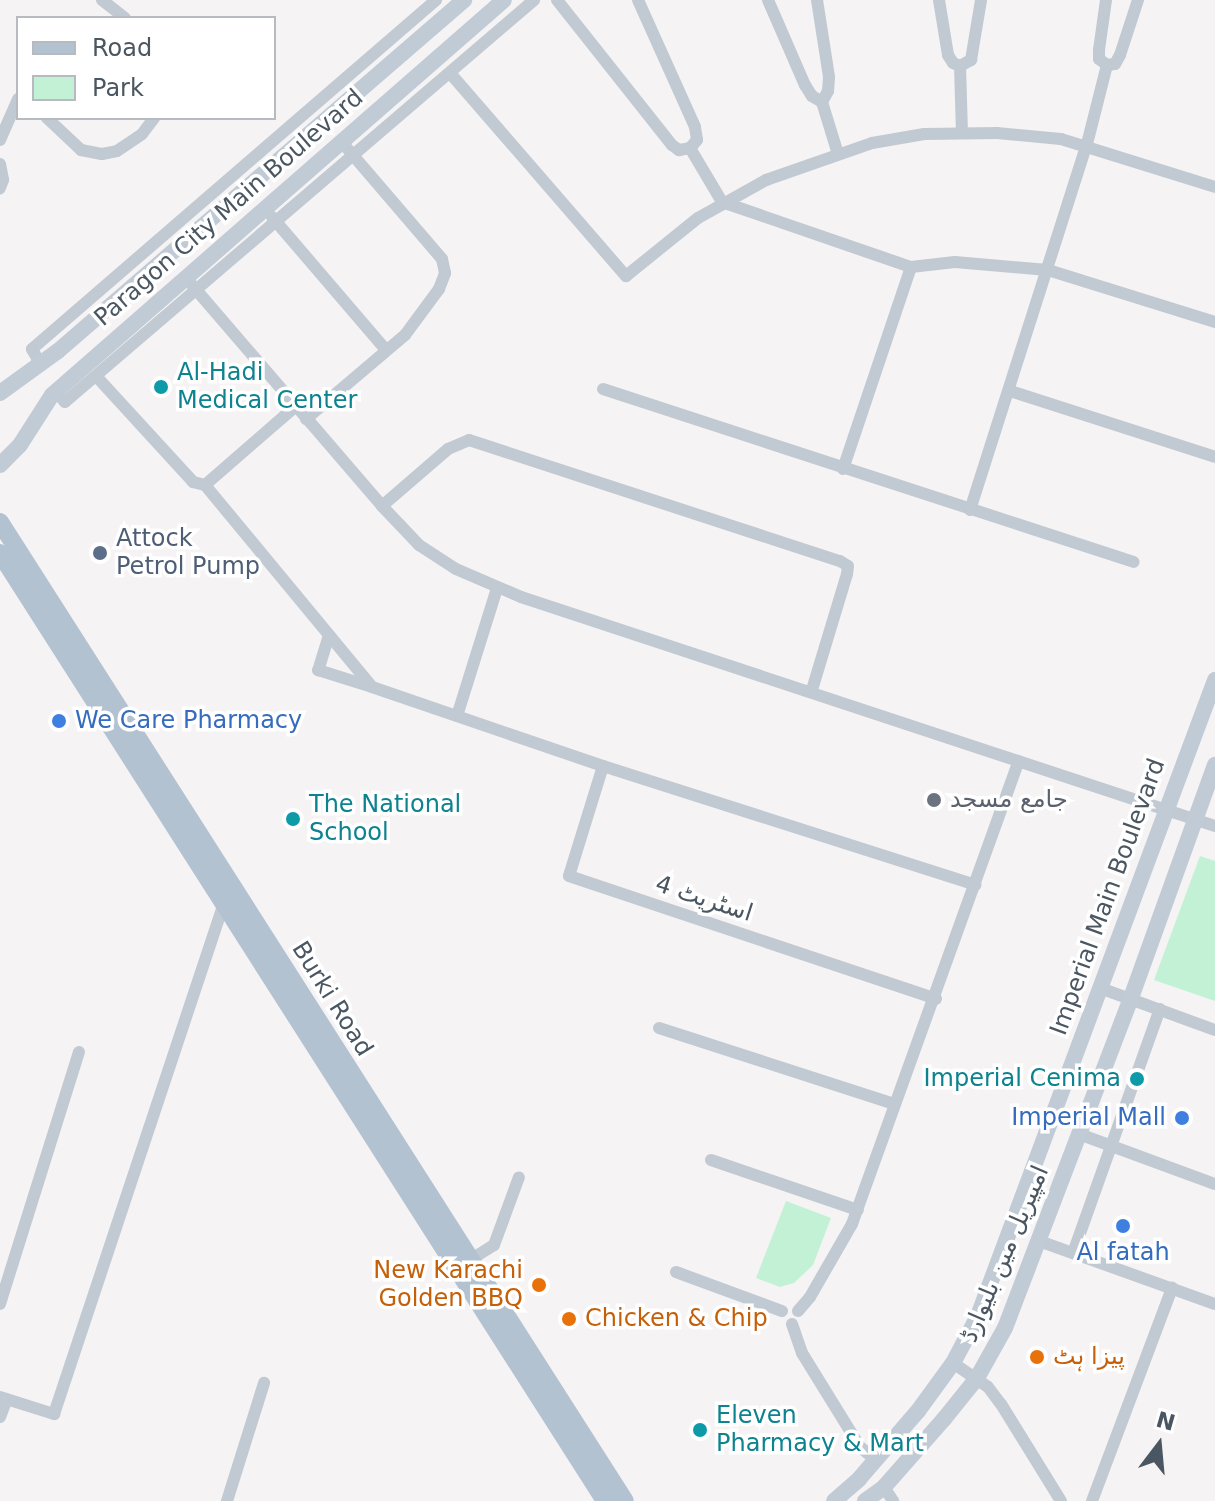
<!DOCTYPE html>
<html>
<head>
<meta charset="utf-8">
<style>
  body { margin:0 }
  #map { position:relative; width:1215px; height:1501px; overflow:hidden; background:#f5f3f3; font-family:"DejaVu Sans",Vazirmatn,sans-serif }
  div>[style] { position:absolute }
  .green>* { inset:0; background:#c3f1d5 }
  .street>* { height:12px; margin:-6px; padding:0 6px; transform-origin:6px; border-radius:6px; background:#c1cad2 }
  .secondary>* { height:16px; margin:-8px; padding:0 8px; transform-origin:8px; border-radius:8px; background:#c1cbd6 }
  .primary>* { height:18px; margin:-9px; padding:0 9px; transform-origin:9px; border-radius:9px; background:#b3c2d1 }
  .dots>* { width:22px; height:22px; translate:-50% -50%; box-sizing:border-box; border:4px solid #fff; border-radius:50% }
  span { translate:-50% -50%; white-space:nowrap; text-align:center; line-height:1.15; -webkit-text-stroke:7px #fff; paint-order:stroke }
  .street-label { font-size:24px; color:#4a5661 }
  .culture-label { font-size:24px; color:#0d838f }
  .left { translate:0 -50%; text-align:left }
  .right { translate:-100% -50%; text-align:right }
  .service-label { font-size:24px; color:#4e5e75 }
  .shop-label { font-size:24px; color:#366cbe }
  .worship-label { font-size:24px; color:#5b616d }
  .food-label { font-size:24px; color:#c56008 }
  .legend { position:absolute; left:16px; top:16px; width:260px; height:104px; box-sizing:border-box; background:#fff; border:2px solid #b7bbc0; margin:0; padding:10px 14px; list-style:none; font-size:24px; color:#4a5661 }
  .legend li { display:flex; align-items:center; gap:16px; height:40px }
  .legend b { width:40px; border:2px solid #b7bbc0 }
  .north { position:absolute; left:1119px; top:1405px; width:80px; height:80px; -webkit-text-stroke:6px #fff; paint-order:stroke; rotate:16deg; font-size:22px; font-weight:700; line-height:32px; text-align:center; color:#4a5661 }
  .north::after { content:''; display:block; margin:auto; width:28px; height:36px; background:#4a5661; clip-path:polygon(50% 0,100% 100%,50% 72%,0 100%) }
</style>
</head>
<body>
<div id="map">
  <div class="green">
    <i style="clip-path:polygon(1200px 856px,1215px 861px,1215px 1001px,1154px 980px)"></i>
    <i style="clip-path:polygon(786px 1201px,831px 1218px,813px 1265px,794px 1283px,780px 1287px,756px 1278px)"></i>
  </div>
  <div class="street">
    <i style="left:102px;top:0;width:29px;rotate:38deg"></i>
    <i style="left:557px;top:0;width:185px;rotate:51.6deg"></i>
    <i style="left:672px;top:145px;width:9px;rotate:36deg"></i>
    <i style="left:679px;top:150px;width:11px;rotate:-10deg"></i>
    <i style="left:638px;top:0;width:139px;rotate:65.8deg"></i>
    <i style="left:695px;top:127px;width:13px;rotate:81deg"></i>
    <i style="left:697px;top:140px;width:11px;rotate:131deg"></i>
    <i style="left:768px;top:0;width:93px;rotate:66.5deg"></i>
    <i style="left:805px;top:85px;width:13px;rotate:58deg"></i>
    <i style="left:812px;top:96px;width:12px;rotate:31deg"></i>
    <i style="left:822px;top:102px;width:54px;rotate:72.9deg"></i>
    <i style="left:817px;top:0;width:78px;rotate:81.1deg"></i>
    <i style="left:829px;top:77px;width:14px;rotate:94deg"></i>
    <i style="left:828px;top:91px;width:13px;rotate:119deg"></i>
    <i style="left:939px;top:0;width:56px;rotate:80.7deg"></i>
    <i style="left:948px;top:55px;width:9px;rotate:58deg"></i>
    <i style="left:953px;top:63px;width:8px;rotate:23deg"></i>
    <i style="left:1106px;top:0;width:50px;rotate:98deg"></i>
    <i style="left:1099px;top:50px;width:9px;rotate:90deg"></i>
    <i style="left:1099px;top:59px;width:10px;rotate:37deg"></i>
    <i style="left:1107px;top:65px;width:8px;rotate:-7deg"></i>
    <i style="left:1115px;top:64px;width:10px;rotate:-61deg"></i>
    <i style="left:1120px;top:55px;width:58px;rotate:-71.9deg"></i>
    <i style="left:960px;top:66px;width:13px;rotate:-29deg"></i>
    <i style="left:971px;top:60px;width:61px;rotate:-80.5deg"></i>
    <i style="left:960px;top:66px;width:66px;rotate:88.3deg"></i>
    <i style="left:450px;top:73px;width:269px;rotate:49.1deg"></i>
    <i style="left:626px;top:276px;width:92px;rotate:-38.9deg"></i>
    <i style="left:698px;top:218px;width:78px;rotate:-29.2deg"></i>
    <i style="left:766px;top:180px;width:112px;rotate:-19.2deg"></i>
    <i style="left:872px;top:143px;width:53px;rotate:-9.8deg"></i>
    <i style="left:924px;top:134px;width:73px;rotate:-0.8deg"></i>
    <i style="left:997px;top:133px;width:64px;rotate:5.4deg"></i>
    <i style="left:1061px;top:139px;width:161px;rotate:17.3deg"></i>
    <i style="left:47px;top:118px;width:47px;rotate:43.3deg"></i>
    <i style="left:81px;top:150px;width:21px;rotate:11deg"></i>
    <i style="left:102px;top:154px;width:15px;rotate:-11deg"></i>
    <i style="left:117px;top:151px;width:30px;rotate:-34deg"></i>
    <i style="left:142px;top:134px;width:20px;rotate:-53deg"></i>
    <i style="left:0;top:140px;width:45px;rotate:-66.3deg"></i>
    <i style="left:690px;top:148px;width:63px;rotate:59.3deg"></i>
    <i style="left:722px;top:202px;width:200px;rotate:19deg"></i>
    <i style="left:911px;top:267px;width:44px;rotate:-6.5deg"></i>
    <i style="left:955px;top:262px;width:93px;rotate:4.9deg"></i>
    <i style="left:1048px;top:270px;width:175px;rotate:17.3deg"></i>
    <i style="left:0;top:164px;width:16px;rotate:79deg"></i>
    <i style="left:3px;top:180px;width:9px;rotate:111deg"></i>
    <i style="left:272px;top:217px;width:174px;rotate:49.4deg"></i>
    <i style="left:186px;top:278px;width:301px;rotate:49.3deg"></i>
    <i style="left:382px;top:506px;width:54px;rotate:46.5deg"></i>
    <i style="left:419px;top:545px;width:44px;rotate:33deg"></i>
    <i style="left:456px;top:569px;width:71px;rotate:23.3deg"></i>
    <i style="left:521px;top:597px;width:731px;rotate:18.26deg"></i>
    <i style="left:40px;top:363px;width:16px;rotate:-120deg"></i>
    <i style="left:32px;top:349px;width:534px;rotate:-40.82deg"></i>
    <i style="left:96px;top:376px;width:144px;rotate:47.5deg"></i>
    <i style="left:193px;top:482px;width:12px;rotate:14deg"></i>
    <i style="left:205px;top:485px;width:262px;rotate:50.4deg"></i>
    <i style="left:372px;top:687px;width:244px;rotate:18.9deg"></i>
    <i style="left:603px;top:766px;width:391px;rotate:17.7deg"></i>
    <i style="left:603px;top:389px;width:558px;rotate:18.05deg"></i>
    <i style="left:56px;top:391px;width:14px;rotate:51deg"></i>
    <i style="left:65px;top:402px;width:618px;rotate:-40.6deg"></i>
    <i style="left:1010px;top:391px;width:215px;rotate:17.8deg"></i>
    <i style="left:306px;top:419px;width:130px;rotate:-40.3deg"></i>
    <i style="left:405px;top:335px;width:57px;rotate:-53.5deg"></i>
    <i style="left:439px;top:289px;width:17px;rotate:-69deg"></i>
    <i style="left:445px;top:273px;width:14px;rotate:-102deg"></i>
    <i style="left:442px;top:259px;width:155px;rotate:-130.6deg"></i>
    <i style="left:843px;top:469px;width:213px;rotate:-71.4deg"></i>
    <i style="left:205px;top:485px;width:121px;rotate:-41deg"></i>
    <i style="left:382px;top:506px;width:87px;rotate:-40.8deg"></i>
    <i style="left:448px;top:449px;width:23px;rotate:-23deg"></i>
    <i style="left:469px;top:440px;width:390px;rotate:18.1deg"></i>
    <i style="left:840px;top:561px;width:9px;rotate:32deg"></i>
    <i style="left:848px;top:566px;width:8px;rotate:97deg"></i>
    <i style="left:847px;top:574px;width:121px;rotate:106.8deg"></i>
    <i style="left:970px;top:510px;width:384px;rotate:-72.3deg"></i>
    <i style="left:1087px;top:144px;width:81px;rotate:-75.8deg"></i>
    <i style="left:329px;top:635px;width:37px;rotate:107deg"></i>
    <i style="left:318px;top:670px;width:57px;rotate:17.5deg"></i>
    <i style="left:457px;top:716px;width:134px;rotate:-72.6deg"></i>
    <i style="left:603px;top:766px;width:115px;rotate:107.2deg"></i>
    <i style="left:569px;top:876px;width:387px;rotate:18.5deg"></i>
    <i style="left:1100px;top:988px;width:122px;rotate:20.1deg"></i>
    <i style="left:659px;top:1028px;width:248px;rotate:17.9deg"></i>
    <i style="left:1079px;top:1134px;width:145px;rotate:20.2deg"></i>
    <i style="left:711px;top:1160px;width:155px;rotate:18.8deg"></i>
    <i style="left:1039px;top:1241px;width:187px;rotate:19.7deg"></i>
    <i style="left:1073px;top:1253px;width:259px;rotate:-70.4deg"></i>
    <i style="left:470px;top:1260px;width:28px;rotate:-32deg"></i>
    <i style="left:494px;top:1245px;width:72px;rotate:-69.8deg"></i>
    <i style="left:676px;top:1272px;width:113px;rotate:20.2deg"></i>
    <i style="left:0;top:1304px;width:264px;rotate:-72.6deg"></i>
    <i style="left:798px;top:1311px;width:18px;rotate:-49deg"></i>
    <i style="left:810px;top:1297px;width:84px;rotate:-60.1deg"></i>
    <i style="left:852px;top:1224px;width:492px;rotate:-70.2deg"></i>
    <i style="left:792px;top:1324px;width:31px;rotate:71deg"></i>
    <i style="left:802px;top:1353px;width:110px;rotate:58.3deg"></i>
    <i style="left:860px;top:1447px;width:21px;rotate:39deg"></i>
    <i style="left:953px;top:1363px;width:42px;rotate:34.4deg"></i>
    <i style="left:988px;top:1387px;width:21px;rotate:53deg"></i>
    <i style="left:1001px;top:1404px;width:114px;rotate:58.3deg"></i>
    <i style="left:0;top:1397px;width:57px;rotate:17.5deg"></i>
    <i style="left:54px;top:1414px;width:535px;rotate:-71.6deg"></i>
    <i style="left:0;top:1417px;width:19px;rotate:-69deg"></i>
    <i style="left:884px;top:1487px;width:17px;rotate:57deg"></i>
    <i style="left:227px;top:1501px;width:124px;rotate:-72.6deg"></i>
    <i style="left:1092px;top:1501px;width:228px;rotate:-69.4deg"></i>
  </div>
  <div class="secondary">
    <i style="left:0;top:393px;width:72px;rotate:-35.9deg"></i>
    <i style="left:58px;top:351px;width:537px;rotate:-40.84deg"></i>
    <i style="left:0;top:465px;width:28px;rotate:-45deg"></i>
    <i style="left:20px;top:445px;width:59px;rotate:-57.4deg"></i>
    <i style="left:52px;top:395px;width:600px;rotate:-41.15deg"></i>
    <i style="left:834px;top:1501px;width:33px;rotate:-41deg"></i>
    <i style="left:859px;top:1479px;width:90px;rotate:-49.1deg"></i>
    <i style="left:918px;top:1411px;width:59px;rotate:-53.9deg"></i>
    <i style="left:953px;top:1363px;width:53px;rotate:-62deg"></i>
    <i style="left:978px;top:1316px;width:679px;rotate:-69.56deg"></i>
    <i style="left:865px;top:1501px;width:24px;rotate:-36deg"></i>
    <i style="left:884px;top:1487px;width:91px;rotate:-48.6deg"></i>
    <i style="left:944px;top:1419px;width:53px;rotate:-51.2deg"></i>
    <i style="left:977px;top:1378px;width:57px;rotate:-60.8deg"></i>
    <i style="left:1005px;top:1328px;width:353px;rotate:-69.1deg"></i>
    <i style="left:1131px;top:998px;width:248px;rotate:-70.2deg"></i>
  </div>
  <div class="primary">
    <i style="left:0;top:522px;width:1161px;rotate:57.45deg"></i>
    <i style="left:0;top:553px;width:1125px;rotate:57.45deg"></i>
  </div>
  <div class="dots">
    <i style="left:161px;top:387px;background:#0f9aa8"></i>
    <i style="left:100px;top:553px;background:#5c6f8a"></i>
    <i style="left:59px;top:721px;background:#3f7fe0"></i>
    <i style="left:934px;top:800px;background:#6b7280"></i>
    <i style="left:293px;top:819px;background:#0f9aa8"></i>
    <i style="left:1137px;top:1079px;background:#0f9aa8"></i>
    <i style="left:1182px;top:1118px;background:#3f7fe0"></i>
    <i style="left:1123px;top:1226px;background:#3f7fe0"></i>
    <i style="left:539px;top:1285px;background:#e8710a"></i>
    <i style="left:569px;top:1319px;background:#e8710a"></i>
    <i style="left:1037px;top:1357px;background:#e8710a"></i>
    <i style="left:700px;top:1430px;background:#0f9aa8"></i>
  </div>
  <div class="street-label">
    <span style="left:229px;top:208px;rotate:-41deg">Paragon City Main Boulevard</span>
    <span style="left:1108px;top:897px;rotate:-70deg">Imperial Main Boulevard</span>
    <span style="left:704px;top:899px;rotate:18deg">اسٹریٹ 4</span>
    <span style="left:332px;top:999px;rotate:58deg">Burki Road</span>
    <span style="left:1005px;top:1254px;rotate:-67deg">امپیریل مین بلیوارڈ</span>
  </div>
  <div class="culture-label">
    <span class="left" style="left:177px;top:387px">Al-Hadi<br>Medical Center</span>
    <span class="left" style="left:309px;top:819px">The National<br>School</span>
    <span class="right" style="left:1121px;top:1079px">Imperial Cenima</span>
    <span class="left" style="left:716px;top:1430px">Eleven<br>Pharmacy &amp; Mart</span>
  </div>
  <div class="service-label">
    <span class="left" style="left:116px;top:553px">Attock<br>Petrol Pump</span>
  </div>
  <div class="shop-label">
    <span class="left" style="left:75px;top:721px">We Care Pharmacy</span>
    <span class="right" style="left:1166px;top:1118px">Imperial Mall</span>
    <span style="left:1123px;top:1253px">Al fatah</span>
  </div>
  <div class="worship-label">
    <span class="left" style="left:950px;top:800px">جامع مسجد</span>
  </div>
  <div class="food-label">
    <span class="right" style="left:523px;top:1285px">New Karachi<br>Golden BBQ</span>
    <span class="left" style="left:585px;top:1319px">Chicken &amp; Chip</span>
    <span class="left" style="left:1053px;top:1357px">پیزا ہٹ</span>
  </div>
  <ul class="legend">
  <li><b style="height:10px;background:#b3c2d1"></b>Road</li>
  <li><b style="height:22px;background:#c3f1d5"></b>Park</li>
  </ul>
  <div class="north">N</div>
</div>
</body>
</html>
